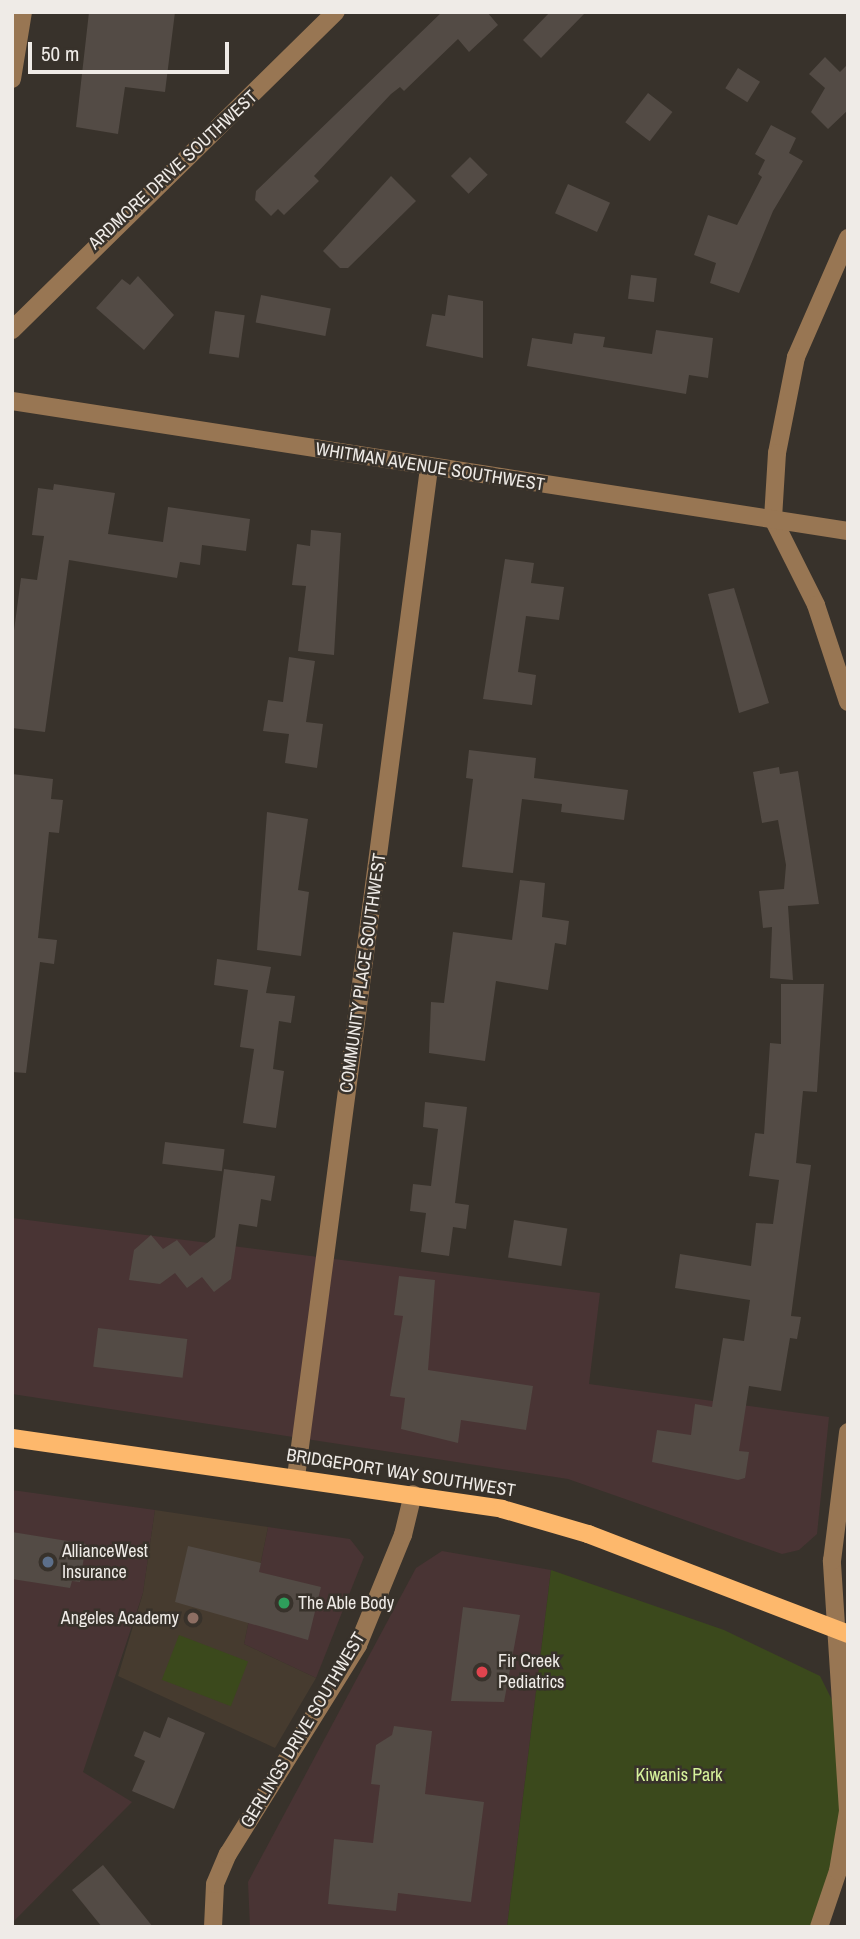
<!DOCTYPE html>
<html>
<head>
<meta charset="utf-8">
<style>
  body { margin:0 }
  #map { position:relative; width:860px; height:1939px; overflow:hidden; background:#38322b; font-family:"Archivo Narrow",sans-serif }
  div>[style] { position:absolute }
  .commercial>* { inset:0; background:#493434 }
  .built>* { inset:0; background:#463b2f }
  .green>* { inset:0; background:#3b491c; transform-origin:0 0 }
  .building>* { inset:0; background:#534b45; transform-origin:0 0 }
  .minor>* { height:18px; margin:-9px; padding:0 9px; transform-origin:9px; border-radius:9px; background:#987653 }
  .major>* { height:18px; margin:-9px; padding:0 9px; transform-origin:9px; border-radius:9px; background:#fdb86c }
  .dots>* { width:19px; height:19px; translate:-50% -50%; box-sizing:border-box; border:4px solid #38322b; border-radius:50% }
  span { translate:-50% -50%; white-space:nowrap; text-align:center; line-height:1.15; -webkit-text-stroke:5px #38322b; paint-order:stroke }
  .street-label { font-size:18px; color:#efebe7 }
  .poi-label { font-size:18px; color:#efebe7 }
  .left { translate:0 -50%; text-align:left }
  .right { translate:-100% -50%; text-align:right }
  .park-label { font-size:18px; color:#d6f29b }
  .frame { position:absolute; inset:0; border:14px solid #efebe7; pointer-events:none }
  .scale { position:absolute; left:28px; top:42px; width:201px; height:32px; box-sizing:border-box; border:4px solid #efebe7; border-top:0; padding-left:9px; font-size:21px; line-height:24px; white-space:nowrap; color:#efebe7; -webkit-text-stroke:5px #38322b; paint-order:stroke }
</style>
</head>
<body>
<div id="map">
  <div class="commercial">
    <i style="clip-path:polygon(12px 1218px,600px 1293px,589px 1384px,829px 1417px,817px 1534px,799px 1550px,782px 1554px,568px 1479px,12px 1394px)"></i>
    <i style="clip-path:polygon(12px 1490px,155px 1510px,143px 1593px,83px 1772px,132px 1802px,12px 1923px)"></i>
    <i style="clip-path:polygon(268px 1527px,350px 1539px,364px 1557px,316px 1678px,244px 1644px)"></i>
    <i style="clip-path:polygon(442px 1551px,551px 1570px,507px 1927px,250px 1927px,248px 1882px,416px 1568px)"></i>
  </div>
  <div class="built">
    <i style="clip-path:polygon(155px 1510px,268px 1527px,244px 1644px,316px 1678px,275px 1748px,118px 1676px,143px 1593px)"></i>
  </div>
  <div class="green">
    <i style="clip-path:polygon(551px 1570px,724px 1630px,820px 1676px,842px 1720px,848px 1811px,819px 1927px,507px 1927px)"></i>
    <i style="left:179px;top:1635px;width:74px;height:48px;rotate:21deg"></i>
  </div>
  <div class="building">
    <i style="clip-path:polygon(89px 12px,175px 12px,165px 92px,125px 87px,118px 134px,76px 127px)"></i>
    <i style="clip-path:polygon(442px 12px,487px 12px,498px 25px,469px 52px,458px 39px,404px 91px,400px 87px,391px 94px,314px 176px,319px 181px,284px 215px,278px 209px,271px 216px,255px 200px,256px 191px)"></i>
    <i style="clip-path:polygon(550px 12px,586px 12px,541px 58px,523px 40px)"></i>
    <i style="clip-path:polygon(825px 57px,840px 72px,848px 64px,848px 110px,828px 129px,811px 112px,825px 88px,809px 74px)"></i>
    <i style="left:738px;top:68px;width:26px;height:24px;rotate:32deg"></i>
    <i style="left:648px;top:93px;width:31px;height:37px;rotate:38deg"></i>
    <i style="clip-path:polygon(771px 125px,796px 138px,789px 153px,803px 161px,773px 211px,739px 293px,710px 283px,716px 263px,694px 255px,708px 215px,737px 225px,762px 177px,758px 174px,765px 160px,755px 154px)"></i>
    <i style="left:470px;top:157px;width:25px;height:27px;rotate:45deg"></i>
    <i style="clip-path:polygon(391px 176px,416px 201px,348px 268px,340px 268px,323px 251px)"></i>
    <i style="left:568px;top:184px;width:46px;height:32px;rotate:24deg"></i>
    <i style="left:631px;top:275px;width:26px;height:24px;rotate:7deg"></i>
    <i style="clip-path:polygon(138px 276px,174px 315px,144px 350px,96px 308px,122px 279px,130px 285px)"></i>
    <i style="left:261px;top:295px;width:71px;height:28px;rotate:11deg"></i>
    <i style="clip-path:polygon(448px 295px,483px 301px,483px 358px,426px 346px,432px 314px,445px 316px)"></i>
    <i style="left:215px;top:311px;width:30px;height:43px;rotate:8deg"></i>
    <i style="clip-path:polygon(656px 330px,713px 338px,708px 378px,689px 375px,686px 394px,527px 366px,532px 338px,572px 344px,574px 333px,605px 337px,603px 347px,652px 354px)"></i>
    <i style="clip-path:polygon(54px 484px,115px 493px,108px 534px,163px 542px,168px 507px,250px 519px,246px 551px,202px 545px,200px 565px,180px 562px,177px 578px,69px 560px,45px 732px,12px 728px,13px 638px,21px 578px,37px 580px,44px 536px,32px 535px,38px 488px,53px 490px)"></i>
    <i style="clip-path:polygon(311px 530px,341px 533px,334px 655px,298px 651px,306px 586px,292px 585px,297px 544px,310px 546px)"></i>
    <i style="clip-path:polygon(505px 559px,534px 563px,531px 583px,564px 587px,559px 620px,526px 616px,518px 672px,536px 675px,532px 705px,483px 699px)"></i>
    <i style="clip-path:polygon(734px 588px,769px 703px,739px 713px,708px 594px)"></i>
    <i style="clip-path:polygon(289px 657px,315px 661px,306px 722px,323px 724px,317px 768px,285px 763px,289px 734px,263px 731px,268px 700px,283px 702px)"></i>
    <i style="clip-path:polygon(469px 750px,536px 758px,534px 778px,628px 790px,624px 820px,561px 812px,562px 804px,522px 799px,513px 873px,462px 867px,473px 779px,466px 778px)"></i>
    <i style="clip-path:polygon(779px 767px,780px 774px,798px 771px,819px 904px,788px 906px,793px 980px,770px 978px,772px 927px,763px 928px,759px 891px,784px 889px,786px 865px,778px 820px,762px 823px,753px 772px)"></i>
    <i style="clip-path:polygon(12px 774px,53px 779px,51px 799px,63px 800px,59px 833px,49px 832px,38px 938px,57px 940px,54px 964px,40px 962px,26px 1073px,12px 1072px)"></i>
    <i style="clip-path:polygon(267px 812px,308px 819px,298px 890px,309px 892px,301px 956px,257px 950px)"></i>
    <i style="clip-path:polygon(520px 880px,545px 883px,542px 917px,569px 921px,566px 945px,555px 943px,548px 990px,496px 981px,485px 1061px,429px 1053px,431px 1002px,444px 1003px,453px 932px,512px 940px)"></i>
    <i style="clip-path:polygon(217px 959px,271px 967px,266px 993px,295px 996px,291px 1023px,279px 1021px,273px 1069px,284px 1071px,276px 1128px,243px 1123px,254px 1049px,240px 1047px,248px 990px,214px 985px)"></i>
    <i style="clip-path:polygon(781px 984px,824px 984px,817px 1092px,803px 1091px,796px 1163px,811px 1165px,791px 1316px,801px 1317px,797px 1339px,790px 1338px,781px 1391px,749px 1386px,739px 1451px,749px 1452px,745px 1478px,738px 1480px,652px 1462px,657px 1430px,691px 1435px,695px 1404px,712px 1407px,723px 1338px,744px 1341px,750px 1300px,675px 1288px,680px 1254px,751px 1266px,756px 1223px,773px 1224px,779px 1180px,749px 1176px,755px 1133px,764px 1134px,770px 1043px,781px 1044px)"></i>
    <i style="clip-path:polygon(425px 1102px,467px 1107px,455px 1203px,469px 1205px,466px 1229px,453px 1227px,449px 1256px,421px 1252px,426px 1213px,410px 1211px,413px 1184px,431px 1186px,438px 1129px,423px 1127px)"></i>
    <i style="left:165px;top:1142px;width:60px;height:22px;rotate:7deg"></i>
    <i style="clip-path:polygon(224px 1169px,275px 1176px,271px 1201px,261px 1199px,257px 1227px,239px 1224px,231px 1279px,214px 1292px,202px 1277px,187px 1288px,175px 1273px,160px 1284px,129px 1280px,134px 1250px,151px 1235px,163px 1249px,177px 1240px,190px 1256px,215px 1237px)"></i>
    <i style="left:514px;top:1220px;width:54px;height:38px;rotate:9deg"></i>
    <i style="clip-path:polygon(399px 1276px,435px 1280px,428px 1370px,533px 1386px,526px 1430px,461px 1420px,458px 1443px,401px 1429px,405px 1398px,390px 1396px,403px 1316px,394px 1315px)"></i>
    <i style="left:98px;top:1328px;width:90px;height:39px;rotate:7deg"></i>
    <i style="clip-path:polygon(12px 1532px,86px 1544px,80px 1582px,72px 1581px,70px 1588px,12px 1579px)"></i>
    <i style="clip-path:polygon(188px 1546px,261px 1563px,259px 1572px,321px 1587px,308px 1640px,175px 1602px)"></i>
    <i style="clip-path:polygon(463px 1607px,520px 1615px,504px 1702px,451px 1701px)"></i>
    <i style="clip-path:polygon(168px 1717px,205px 1733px,174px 1809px,132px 1791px,145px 1761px,134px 1756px,144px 1731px,160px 1738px)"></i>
    <i style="clip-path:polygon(394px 1726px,432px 1731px,425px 1794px,484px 1802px,471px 1902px,398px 1893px,396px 1911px,328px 1904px,334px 1839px,373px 1843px,380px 1785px,371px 1784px,376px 1745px,392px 1735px)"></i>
    <i style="clip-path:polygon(103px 1865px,153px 1927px,102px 1927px,72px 1890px)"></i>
  </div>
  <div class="minor">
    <i style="left:12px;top:79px;width:68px;rotate:-80.7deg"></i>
    <i style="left:848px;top:238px;width:130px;rotate:113.6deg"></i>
    <i style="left:796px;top:357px;width:98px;rotate:101.2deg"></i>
    <i style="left:777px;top:453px;width:66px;rotate:93.5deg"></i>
    <i style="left:773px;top:519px;width:96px;rotate:63.4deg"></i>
    <i style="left:816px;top:605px;width:102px;rotate:71.7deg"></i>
    <i style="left:12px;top:330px;width:454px;rotate:-44.5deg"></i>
    <i style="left:12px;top:401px;width:846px;rotate:8.84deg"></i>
    <i style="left:296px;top:1477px;width:1018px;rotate:-82.49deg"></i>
    <i style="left:213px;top:1927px;width:43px;rotate:-87.3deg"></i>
    <i style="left:215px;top:1884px;width:33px;rotate:-67deg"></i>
    <i style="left:228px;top:1854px;width:246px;rotate:-58.1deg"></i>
    <i style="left:358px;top:1645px;width:119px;rotate:-67.8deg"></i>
    <i style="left:403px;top:1535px;width:42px;rotate:-76.3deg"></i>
    <i style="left:819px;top:1927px;width:59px;rotate:-71.3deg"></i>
    <i style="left:838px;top:1871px;width:61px;rotate:-80.5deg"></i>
    <i style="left:848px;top:1811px;width:251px;rotate:-93.7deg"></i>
    <i style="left:832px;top:1561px;width:130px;rotate:-82.9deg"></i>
  </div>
  <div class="major">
    <i style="left:12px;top:1438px;width:495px;rotate:8.2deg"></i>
    <i style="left:502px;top:1509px;width:90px;rotate:16.2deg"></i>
    <i style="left:588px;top:1534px;width:279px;rotate:21deg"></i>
  </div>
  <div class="dots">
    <i style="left:48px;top:1562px;background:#5c6f8a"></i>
    <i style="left:284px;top:1603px;background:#2e9e5b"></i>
    <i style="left:193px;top:1618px;background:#8d6e63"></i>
    <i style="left:482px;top:1672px;background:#e0444e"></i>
  </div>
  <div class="street-label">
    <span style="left:173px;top:170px;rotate:-43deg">ARDMORE DRIVE SOUTHWEST</span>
    <span style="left:430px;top:467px;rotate:9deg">WHITMAN AVENUE SOUTHWEST</span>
    <span style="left:363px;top:973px;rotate:-82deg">COMMUNITY PLACE SOUTHWEST</span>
    <span style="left:401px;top:1473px;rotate:9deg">BRIDGEPORT WAY SOUTHWEST</span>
    <span style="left:303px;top:1730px;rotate:-59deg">GERLINGS DRIVE SOUTHWEST</span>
  </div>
  <div class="poi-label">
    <span class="left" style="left:62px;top:1562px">AllianceWest<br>Insurance</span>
    <span class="left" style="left:298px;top:1603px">The Able Body</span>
    <span class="right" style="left:179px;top:1618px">Angeles Academy</span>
    <span class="left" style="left:498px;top:1672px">Fir Creek<br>Pediatrics</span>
  </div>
  <div class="park-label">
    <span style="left:679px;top:1775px">Kiwanis Park</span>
  </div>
  <div class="frame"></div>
  <div class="scale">50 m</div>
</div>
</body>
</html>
